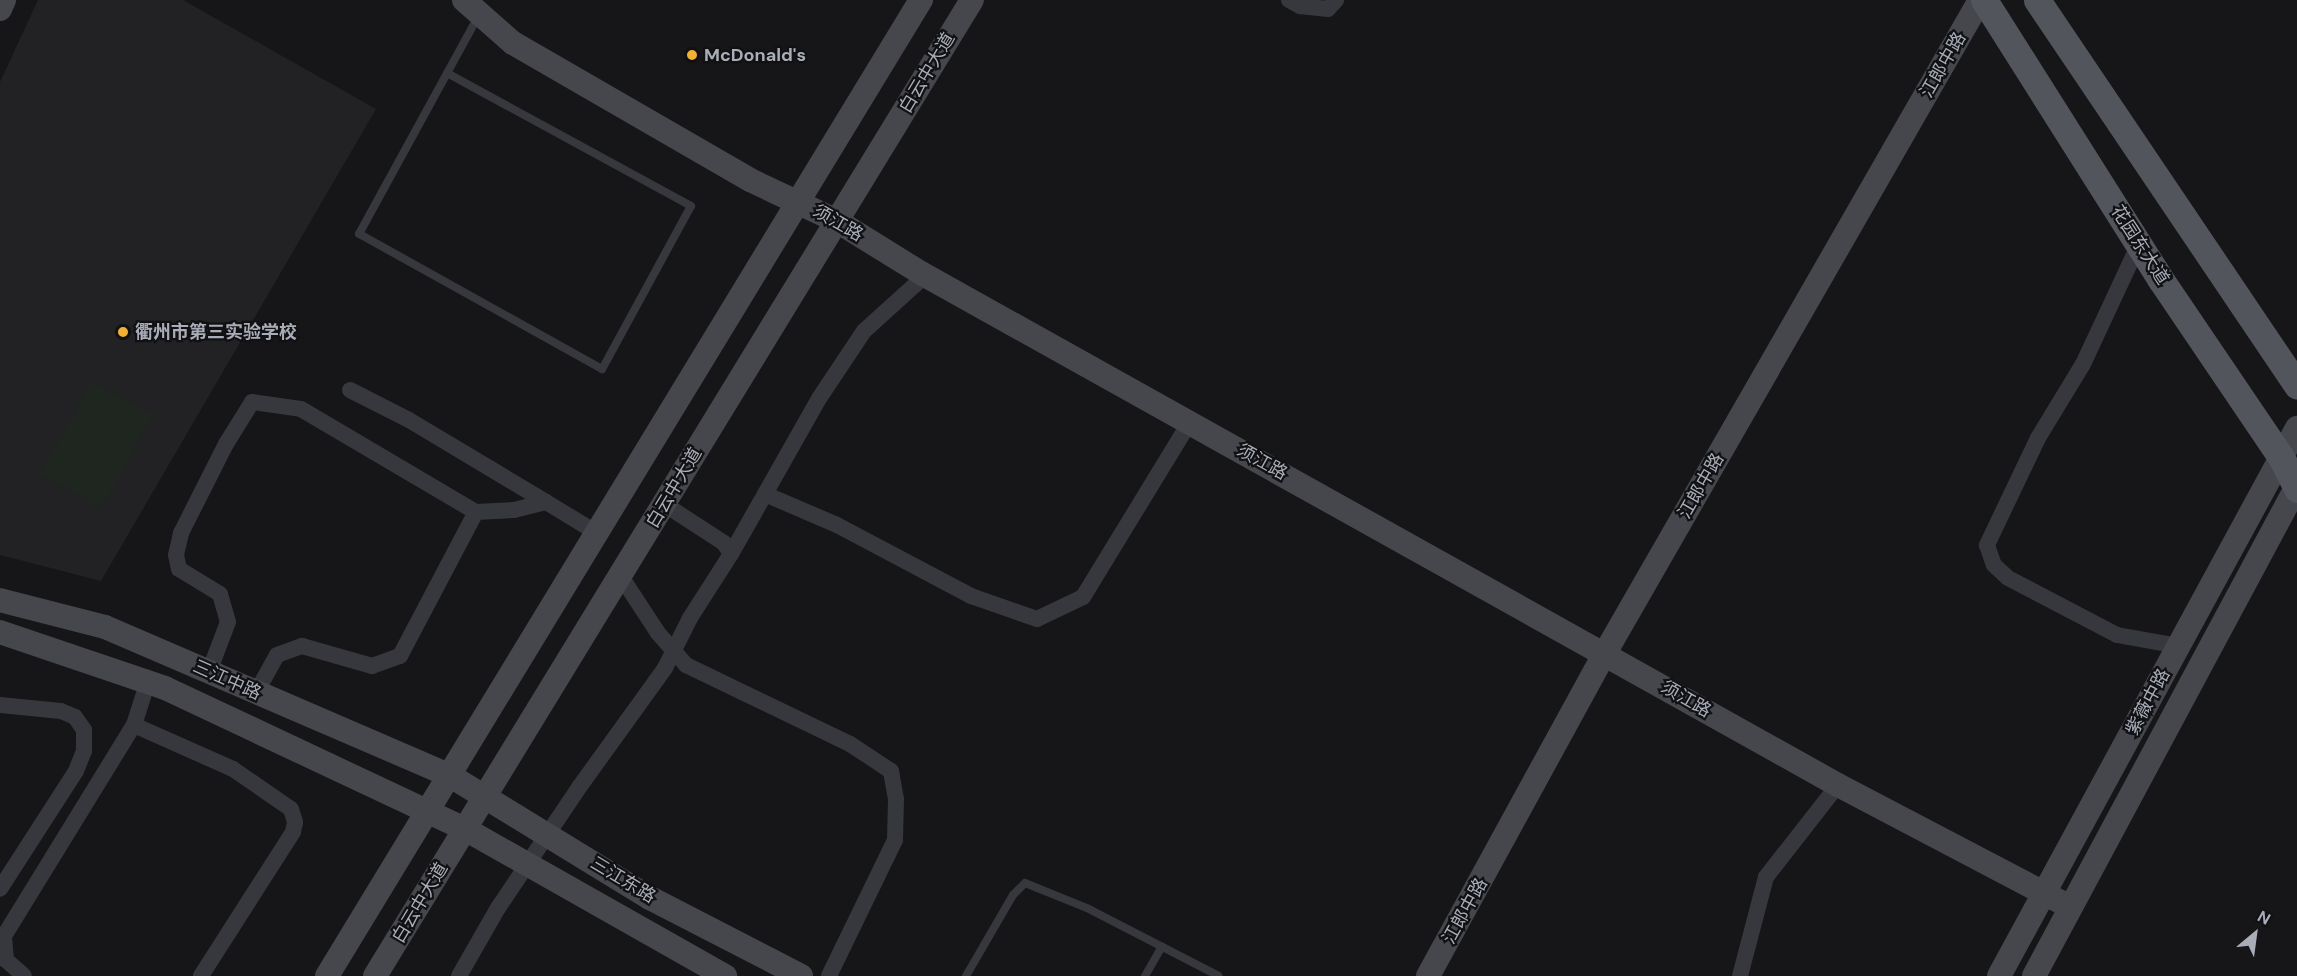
<!DOCTYPE html>
<html>
<head>
<meta charset="utf-8">
<style>
  body { margin:0 }
  #map { position:relative; width:2297px; height:976px; overflow:hidden; background:#161618; font-family:"DM Sans","Noto Sans SC",sans-serif }
  div>[style] { position:absolute }
  .built>* { inset:0; background:#222225 }
  .green>* { inset:0; background:#1e261f; transform-origin:0 0 }
  .lane>* { height:8px; margin:-4px; padding:0 4px; transform-origin:4px; border-radius:4px; background:#37383d }
  .street>* { height:16px; margin:-8px; padding:0 8px; transform-origin:8px; border-radius:8px; background:#37383d }
  .secondary>* { height:24px; margin:-12px; padding:0 12px; transform-origin:12px; border-radius:12px; background:#45474d }
  .primary>* { height:27px; margin:-13.5px; padding:0 13.5px; transform-origin:13.5px; border-radius:13.5px; background:#53555c }
  .dots>* { width:16px; height:16px; translate:-50% -50%; box-sizing:border-box; border:3px solid #111113; border-radius:50% }
  span { translate:-50% -50%; white-space:nowrap; text-align:center; line-height:1.15; -webkit-text-stroke:4.5px #111113; paint-order:stroke }
  .poi-label { font-size:18px; color:#a8adb8; font-weight:700 }
  .left { translate:0 -50%; text-align:left }
  .street-label { font-size:18px; color:#a8adb8 }
  .north { position:absolute; left:2225px; top:904px; width:60px; height:60px; -webkit-text-stroke:4px #111113; paint-order:stroke; rotate:29deg; font-size:16px; font-weight:700; line-height:24px; text-align:center; color:#a8adb8 }
  .north::after { content:''; display:block; margin:auto; width:21px; height:27px; background:#a8adb8; clip-path:polygon(50% 0,100% 100%,50% 72%,0 100%) }
</style>
</head>
<body>
<div id="map">
  <div class="built">
    <i style="clip-path:polygon(38px 0,183px 0,376px 109px,101px 581px,0 555px,0 82px)"></i>
  </div>
  <div class="green">
    <i style="left:92px;top:381px;width:70px;height:107px;rotate:29deg"></i>
  </div>
  <div class="lane">
    <i style="left:447px;top:73px;width:278px;rotate:28.6deg"></i>
    <i style="left:691px;top:206px;width:186px;rotate:118.6deg"></i>
    <i style="left:602px;top:369px;width:278px;rotate:-150.9deg"></i>
    <i style="left:359px;top:234px;width:247px;rotate:-61.3deg"></i>
    <i style="left:966px;top:976px;width:94px;rotate:-59.9deg"></i>
    <i style="left:1013px;top:895px;width:17px;rotate:-45deg"></i>
    <i style="left:1025px;top:883px;width:67px;rotate:22deg"></i>
    <i style="left:1087px;top:908px;width:148px;rotate:27.3deg"></i>
    <i style="left:1145px;top:976px;width:34px;rotate:-60deg"></i>
  </div>
  <div class="street">
    <i style="left:1289px;top:0;width:13px;rotate:29deg"></i>
    <i style="left:1300px;top:6px;width:28px;rotate:6deg"></i>
    <i style="left:1328px;top:9px;width:12px;rotate:-48deg"></i>
    <i style="left:2139px;top:244px;width:132px;rotate:115deg"></i>
    <i style="left:2083px;top:364px;width:87px;rotate:121.3deg"></i>
    <i style="left:2038px;top:438px;width:119px;rotate:115.5deg"></i>
    <i style="left:1987px;top:545px;width:21px;rotate:71deg"></i>
    <i style="left:1994px;top:565px;width:19px;rotate:43deg"></i>
    <i style="left:2008px;top:578px;width:123px;rotate:27.6deg"></i>
    <i style="left:2117px;top:635px;width:62px;rotate:10.2deg"></i>
    <i style="left:350px;top:390px;width:66px;rotate:27deg"></i>
    <i style="left:409px;top:420px;width:160px;rotate:30.9deg"></i>
    <i style="left:765px;top:494px;width:78px;rotate:23.3deg"></i>
    <i style="left:837px;top:525px;width:152px;rotate:27.9deg"></i>
    <i style="left:971px;top:596px;width:70px;rotate:19.2deg"></i>
    <i style="left:1037px;top:619px;width:51px;rotate:-25.6deg"></i>
    <i style="left:1083px;top:597px;width:205px;rotate:-58.6deg"></i>
    <i style="left:664px;top:504px;width:72px;rotate:33deg"></i>
    <i style="left:724px;top:543px;width:13px;rotate:58deg"></i>
    <i style="left:620px;top:575px;width:69px;rotate:56.8deg"></i>
    <i style="left:658px;top:633px;width:43px;rotate:48.8deg"></i>
    <i style="left:686px;top:665px;width:182px;rotate:25.7deg"></i>
    <i style="left:850px;top:744px;width:49px;rotate:33.4deg"></i>
    <i style="left:891px;top:771px;width:28px;rotate:80deg"></i>
    <i style="left:896px;top:799px;width:41px;rotate:91.4deg"></i>
    <i style="left:895px;top:840px;width:151px;rotate:115.9deg"></i>
    <i style="left:209px;top:672px;width:53px;rotate:-69.2deg"></i>
    <i style="left:228px;top:622px;width:29px;rotate:-106deg"></i>
    <i style="left:220px;top:594px;width:48px;rotate:-148.6deg"></i>
    <i style="left:179px;top:569px;width:14px;rotate:-102deg"></i>
    <i style="left:176px;top:555px;width:23px;rotate:-77deg"></i>
    <i style="left:181px;top:533px;width:100px;rotate:-63.2deg"></i>
    <i style="left:226px;top:444px;width:49px;rotate:-58.2deg"></i>
    <i style="left:252px;top:402px;width:49px;rotate:8.1deg"></i>
    <i style="left:301px;top:409px;width:203px;rotate:30.5deg"></i>
    <i style="left:476px;top:512px;width:38px;rotate:-3deg"></i>
    <i style="left:514px;top:510px;width:33px;rotate:-14deg"></i>
    <i style="left:546px;top:502px;width:60px;rotate:31.3deg"></i>
    <i style="left:256px;top:693px;width:43px;rotate:-61.1deg"></i>
    <i style="left:277px;top:655px;width:27px;rotate:-20deg"></i>
    <i style="left:302px;top:646px;width:73px;rotate:15.9deg"></i>
    <i style="left:372px;top:666px;width:30px;rotate:-20deg"></i>
    <i style="left:400px;top:656px;width:163px;rotate:-62.2deg"></i>
    <i style="left:0;top:705px;width:61px;rotate:5.6deg"></i>
    <i style="left:61px;top:711px;width:15px;rotate:23deg"></i>
    <i style="left:75px;top:717px;width:16px;rotate:55deg"></i>
    <i style="left:84px;top:730px;width:21px;rotate:90deg"></i>
    <i style="left:84px;top:751px;width:22px;rotate:112deg"></i>
    <i style="left:76px;top:771px;width:140px;rotate:122.8deg"></i>
    <i style="left:134px;top:725px;width:108px;rotate:24deg"></i>
    <i style="left:233px;top:769px;width:70px;rotate:34.6deg"></i>
    <i style="left:291px;top:809px;width:14px;rotate:73deg"></i>
    <i style="left:295px;top:822px;width:10px;rotate:101deg"></i>
    <i style="left:293px;top:832px;width:171px;rotate:122.6deg"></i>
    <i style="left:24px;top:976px;width:24px;rotate:-138deg"></i>
    <i style="left:6px;top:960px;width:24px;rotate:-95deg"></i>
    <i style="left:4px;top:936px;width:248px;rotate:-58.4deg"></i>
    <i style="left:134px;top:725px;width:46px;rotate:-72.3deg"></i>
    <i style="left:459px;top:976px;width:78px;rotate:-60.2deg"></i>
    <i style="left:498px;top:908px;width:147px;rotate:-56.1deg"></i>
    <i style="left:580px;top:786px;width:145px;rotate:-54.2deg"></i>
    <i style="left:665px;top:668px;width:56px;rotate:-63.4deg"></i>
    <i style="left:690px;top:618px;width:76px;rotate:-57.4deg"></i>
    <i style="left:731px;top:554px;width:180px;rotate:-60.5deg"></i>
    <i style="left:820px;top:397px;width:79px;rotate:-56.3deg"></i>
    <i style="left:864px;top:331px;width:84px;rotate:-42.1deg"></i>
    <i style="left:1740px;top:976px;width:102px;rotate:-75.3deg"></i>
    <i style="left:1766px;top:877px;width:117px;rotate:-52deg"></i>
  </div>
  <div class="secondary">
    <i style="left:464px;top:0;width:65px;rotate:41.3deg"></i>
    <i style="left:513px;top:43px;width:274px;rotate:30deg"></i>
    <i style="left:750px;top:180px;width:96px;rotate:25.2deg"></i>
    <i style="left:837px;top:221px;width:99px;rotate:31.8deg"></i>
    <i style="left:921px;top:273px;width:1050px;rotate:29.18deg"></i>
    <i style="left:1838px;top:785px;width:262px;rotate:27.7deg"></i>
    <i style="left:0;top:9px;width:10px;rotate:-66deg"></i>
    <i style="left:0;top:600px;width:108px;rotate:14.4deg"></i>
    <i style="left:105px;top:627px;width:374px;rotate:23.3deg"></i>
    <i style="left:449px;top:775px;width:236px;rotate:31.5deg"></i>
    <i style="left:650px;top:898px;width:170px;rotate:27.3deg"></i>
    <i style="left:0;top:632px;width:174px;rotate:18.7deg"></i>
    <i style="left:165px;top:688px;width:331px;rotate:25.2deg"></i>
    <i style="left:465px;top:829px;width:299px;rotate:29.5deg"></i>
    <i style="left:327px;top:976px;width:1143px;rotate:-58.68deg"></i>
    <i style="left:375px;top:976px;width:1144px;rotate:-58.55deg"></i>
    <i style="left:1428px;top:976px;width:368px;rotate:-61.3deg"></i>
    <i style="left:1605px;top:653px;width:753px;rotate:-60.13deg"></i>
    <i style="left:1999px;top:976px;width:624px;rotate:-61.46deg"></i>
    <i style="left:2034px;top:976px;width:556px;rotate:-61.78deg"></i>
  </div>
  <div class="primary">
    <i style="left:1984px;top:0;width:331px;rotate:57.7deg"></i>
    <i style="left:2161px;top:280px;width:214px;rotate:55.9deg"></i>
    <i style="left:2281px;top:457px;width:36px;rotate:63deg"></i>
    <i style="left:2037px;top:0;width:465px;rotate:56deg"></i>
  </div>
  <div class="dots">
    <i style="left:692px;top:55px;background:#f2b134"></i>
    <i style="left:123px;top:332px;background:#f2b134"></i>
  </div>
  <div class="poi-label">
    <span class="left" style="left:704px;top:55px">McDonald's</span>
    <span class="left" style="left:135px;top:332px">衢州市第三实验学校</span>
  </div>
  <div class="street-label">
    <span style="left:1943px;top:65px;rotate:-60deg">江郎中路</span>
    <span style="left:927px;top:73px;rotate:-59deg">白云中大道</span>
    <span style="left:838px;top:223px;rotate:30deg">须江路</span>
    <span style="left:2140px;top:245px;rotate:57deg">花园东大道</span>
    <span style="left:1262px;top:462px;rotate:29deg">须江路</span>
    <span style="left:1701px;top:486px;rotate:-60deg">江郎中路</span>
    <span style="left:674px;top:488px;rotate:-59deg">白云中大道</span>
    <span style="left:227px;top:680px;rotate:24deg">三江中路</span>
    <span style="left:1686px;top:699px;rotate:30deg">须江路</span>
    <span style="left:2148px;top:702px;rotate:-62deg">紫薇中路</span>
    <span style="left:623px;top:880px;rotate:31deg">三江东路</span>
    <span style="left:420px;top:903px;rotate:-59deg">白云中大道</span>
    <span style="left:1465px;top:911px;rotate:-61deg">江郎中路</span>
  </div>
  <div class="north">N</div>
</div>
</body>
</html>
